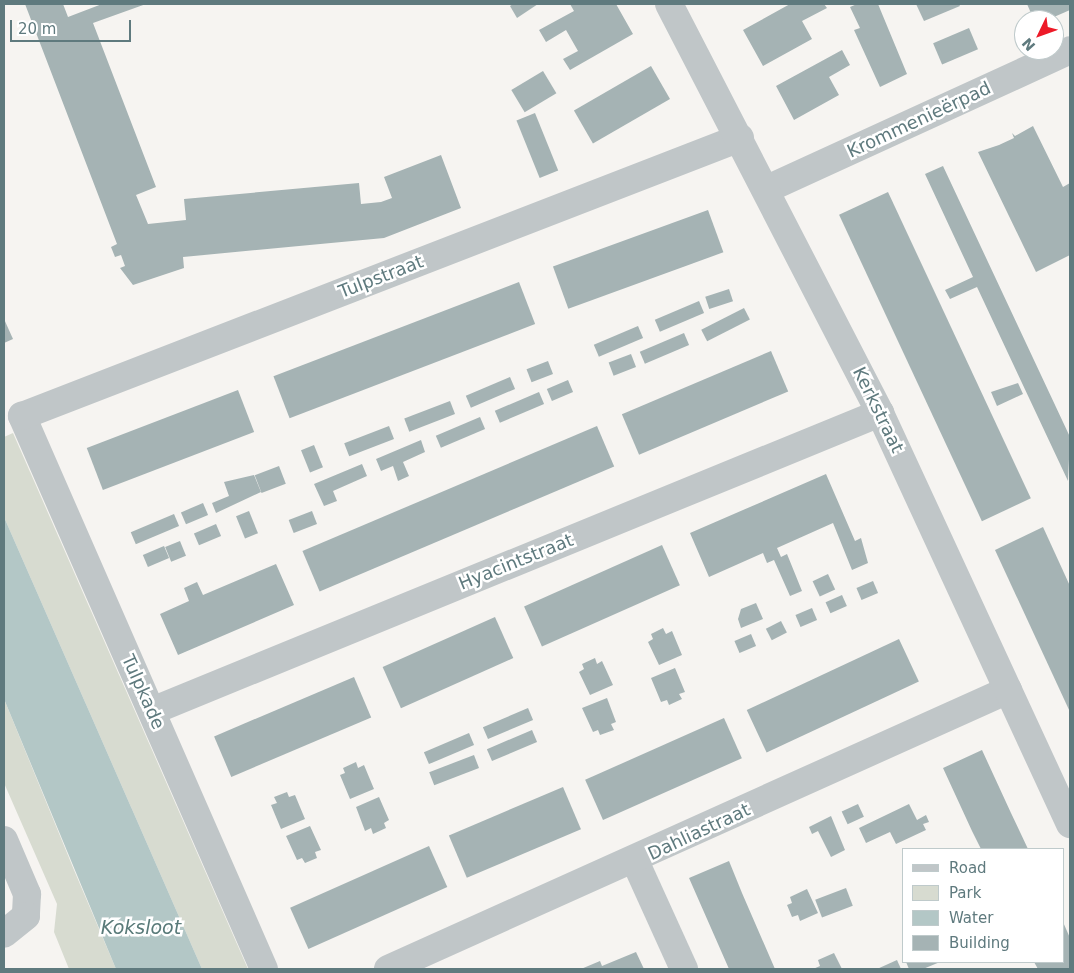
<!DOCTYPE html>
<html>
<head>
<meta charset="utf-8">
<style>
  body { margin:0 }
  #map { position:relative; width:1074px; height:973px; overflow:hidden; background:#f6f4f1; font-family:"DejaVu Sans",sans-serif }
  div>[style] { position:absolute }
  .green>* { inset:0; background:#d7dbd0 }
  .water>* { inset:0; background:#b3c7c6 }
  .building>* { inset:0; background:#a5b3b4; transform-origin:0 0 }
  .minor>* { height:28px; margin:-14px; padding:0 14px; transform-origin:14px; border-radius:14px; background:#c0c6c8 }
  .tertiary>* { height:28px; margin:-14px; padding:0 14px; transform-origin:14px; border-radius:14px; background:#c0c6c8 }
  span { translate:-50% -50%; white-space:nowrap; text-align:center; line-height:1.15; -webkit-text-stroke:5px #fff; paint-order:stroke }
  .street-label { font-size:18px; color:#5f7a7e }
  .water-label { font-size:19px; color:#597a79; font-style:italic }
  .frame { position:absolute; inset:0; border:5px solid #5f7a7e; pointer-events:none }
  .legend { position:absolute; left:902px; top:848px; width:162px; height:115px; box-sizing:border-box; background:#fff; border:1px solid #bfcacb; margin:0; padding:6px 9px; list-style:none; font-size:15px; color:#5f7a7e }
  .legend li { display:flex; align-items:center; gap:10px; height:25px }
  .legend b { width:25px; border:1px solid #bfcacb }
  .north { position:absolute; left:1014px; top:10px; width:50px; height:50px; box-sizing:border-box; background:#fff; border:1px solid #bfcacb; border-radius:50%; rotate:228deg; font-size:14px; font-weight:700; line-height:20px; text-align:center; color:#5f7a7e }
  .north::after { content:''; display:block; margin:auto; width:18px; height:22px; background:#ed1a28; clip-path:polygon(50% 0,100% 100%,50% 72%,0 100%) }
  .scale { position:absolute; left:10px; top:20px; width:121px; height:22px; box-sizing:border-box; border:2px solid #5f7a7e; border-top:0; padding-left:6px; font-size:15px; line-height:18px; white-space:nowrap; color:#5f7a7e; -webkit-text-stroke:4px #fff; paint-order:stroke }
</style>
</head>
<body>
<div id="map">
  <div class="green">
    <i style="clip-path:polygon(13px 433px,248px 969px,202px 969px,4px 517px,4px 437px)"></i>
    <i style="clip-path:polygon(4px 699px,74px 870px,116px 969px,69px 969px,54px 932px,57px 904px,4px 783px)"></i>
  </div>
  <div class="water">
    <i style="clip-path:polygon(4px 517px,202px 969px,116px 969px,4px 699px)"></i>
  </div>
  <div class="building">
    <i style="clip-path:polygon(25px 4px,63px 4px,68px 17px,102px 4px,146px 4px,93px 23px,156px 187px,136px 195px,148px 224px,186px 220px,184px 199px,359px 183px,361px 204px,381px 202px,392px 198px,384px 177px,441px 155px,461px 208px,384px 238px,183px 257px,184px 268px,133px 285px,120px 268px,125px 266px,121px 255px,115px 257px,111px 247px,117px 244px)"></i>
    <i style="clip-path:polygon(513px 4px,538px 4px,517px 18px,510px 6px)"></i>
    <i style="clip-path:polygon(570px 4px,616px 4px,633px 34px,570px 70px,563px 59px,578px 51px,566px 30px,546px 42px,539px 30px,574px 11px)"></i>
    <i style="clip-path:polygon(790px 4px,824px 4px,827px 8px,802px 21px,812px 39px,763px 66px,743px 30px)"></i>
    <i style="clip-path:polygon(857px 4px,878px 4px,907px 74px,880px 87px,854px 30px,860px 28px,850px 7px)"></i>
    <i style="clip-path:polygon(916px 4px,959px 4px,960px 6px,924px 21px)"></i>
    <i style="clip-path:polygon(1027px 4px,1070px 4px,1070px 10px,1047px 20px,1034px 20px)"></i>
    <i style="left:969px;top:28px;width:23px;height:39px;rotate:67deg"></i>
    <i style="clip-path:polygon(842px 50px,850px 65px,829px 77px,839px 95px,794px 120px,776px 86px)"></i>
    <i style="left:651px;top:66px;width:38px;height:89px;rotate:60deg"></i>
    <i style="left:543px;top:71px;width:26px;height:37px;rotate:59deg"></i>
    <i style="left:535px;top:113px;width:62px;height:20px;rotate:68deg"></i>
    <i style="clip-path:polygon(1033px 126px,1063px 187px,1070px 183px,1070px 255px,1036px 272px,978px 152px,999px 145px,1014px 138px,1012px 133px,1015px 136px)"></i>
    <i style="clip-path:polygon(943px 166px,1070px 437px,1068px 481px,977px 287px,950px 299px,945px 290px,973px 277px,925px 174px)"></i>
    <i style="left:888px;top:192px;width:338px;height:54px;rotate:65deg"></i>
    <i style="left:708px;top:210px;width:45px;height:165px;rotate:70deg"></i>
    <i style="left:519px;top:282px;width:45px;height:263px;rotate:69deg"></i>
    <i style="left:729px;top:289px;width:13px;height:25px;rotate:72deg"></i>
    <i style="left:699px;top:301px;width:13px;height:48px;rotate:67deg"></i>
    <i style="left:744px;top:308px;width:13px;height:48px;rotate:63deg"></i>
    <i style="clip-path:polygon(4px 319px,13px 339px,4px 343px)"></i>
    <i style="left:638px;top:326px;width:13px;height:48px;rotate:67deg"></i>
    <i style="left:684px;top:333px;width:13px;height:48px;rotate:67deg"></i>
    <i style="left:771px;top:351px;width:44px;height:162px;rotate:67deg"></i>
    <i style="left:631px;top:354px;width:14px;height:24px;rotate:69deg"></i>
    <i style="left:548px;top:361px;width:14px;height:23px;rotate:69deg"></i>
    <i style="left:510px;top:377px;width:13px;height:48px;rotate:67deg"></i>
    <i style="left:568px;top:380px;width:13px;height:23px;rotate:67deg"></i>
    <i style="clip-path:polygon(1018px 383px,1023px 394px,997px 406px,991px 392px)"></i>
    <i style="left:238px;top:390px;width:45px;height:162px;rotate:69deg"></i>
    <i style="left:539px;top:392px;width:13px;height:48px;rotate:67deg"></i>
    <i style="left:450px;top:401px;width:14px;height:49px;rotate:69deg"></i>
    <i style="left:480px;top:417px;width:13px;height:48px;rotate:67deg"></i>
    <i style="left:389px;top:426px;width:14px;height:48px;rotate:69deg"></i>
    <i style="left:597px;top:426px;width:44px;height:320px;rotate:67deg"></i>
    <i style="clip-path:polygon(421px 440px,425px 452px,403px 462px,409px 476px,398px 481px,393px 466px,381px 471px,376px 459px)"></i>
    <i style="left:314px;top:445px;width:24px;height:14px;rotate:68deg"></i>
    <i style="clip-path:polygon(362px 464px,367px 476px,333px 491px,337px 501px,324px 506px,314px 484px)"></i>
    <i style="left:279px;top:466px;width:19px;height:26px;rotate:69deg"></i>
    <i style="clip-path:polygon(826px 474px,855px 541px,861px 538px,868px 563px,852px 570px,833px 523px,777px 548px,781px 557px,787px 554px,802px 591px,790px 596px,774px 560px,767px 563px,763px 553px,709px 577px,690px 533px)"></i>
    <i style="clip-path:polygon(254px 475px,261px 492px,216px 513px,212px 503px,229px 496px,224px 482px)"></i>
    <i style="left:203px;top:503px;width:13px;height:24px;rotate:67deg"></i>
    <i style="left:249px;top:511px;width:24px;height:14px;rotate:68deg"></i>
    <i style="left:312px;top:511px;width:14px;height:25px;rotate:69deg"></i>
    <i style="left:174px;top:514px;width:13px;height:47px;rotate:67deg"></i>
    <i style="left:216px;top:524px;width:13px;height:24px;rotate:67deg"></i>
    <i style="clip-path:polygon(1043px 527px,1070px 586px,1070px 712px,995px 550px)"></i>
    <i style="left:180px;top:541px;width:16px;height:16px;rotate:68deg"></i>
    <i style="left:662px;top:545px;width:44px;height:151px;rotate:66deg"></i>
    <i style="left:164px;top:546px;width:13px;height:23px;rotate:67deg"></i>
    <i style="clip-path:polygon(276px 564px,294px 605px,178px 655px,160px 614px,189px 601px,184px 588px,197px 582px,203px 595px)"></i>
    <i style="left:828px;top:574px;width:17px;height:17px;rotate:65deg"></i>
    <i style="left:873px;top:581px;width:13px;height:18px;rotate:67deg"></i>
    <i style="left:842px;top:595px;width:12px;height:18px;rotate:66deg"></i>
    <i style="clip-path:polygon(756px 603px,763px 619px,741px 628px,738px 619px,741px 609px)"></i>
    <i style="left:812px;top:608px;width:13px;height:18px;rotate:67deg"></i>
    <i style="left:495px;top:617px;width:45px;height:123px;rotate:66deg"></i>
    <i style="left:781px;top:621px;width:13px;height:17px;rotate:63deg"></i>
    <i style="clip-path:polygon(663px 628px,666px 634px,672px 631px,682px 655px,659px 665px,648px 642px,653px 639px,651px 634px)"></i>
    <i style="left:751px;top:634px;width:13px;height:18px;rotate:67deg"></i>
    <i style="left:899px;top:639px;width:47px;height:168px;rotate:65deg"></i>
    <i style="clip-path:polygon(595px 658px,597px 664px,602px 661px,613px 685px,590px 695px,579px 672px,584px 669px,582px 664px)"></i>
    <i style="clip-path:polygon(675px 668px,685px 692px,679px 694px,682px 699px,669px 705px,667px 700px,661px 702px,651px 678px)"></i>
    <i style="left:354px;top:677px;width:44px;height:152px;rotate:67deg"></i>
    <i style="clip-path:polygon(607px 698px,616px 722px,611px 724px,614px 730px,600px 735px,598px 730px,593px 732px,582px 708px)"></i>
    <i style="left:528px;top:708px;width:13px;height:49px;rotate:67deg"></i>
    <i style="left:724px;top:718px;width:44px;height:152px;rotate:66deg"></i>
    <i style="left:532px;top:730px;width:13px;height:49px;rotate:67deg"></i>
    <i style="left:469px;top:733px;width:13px;height:49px;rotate:67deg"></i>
    <i style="clip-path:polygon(982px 750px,1011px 813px,1028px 849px,981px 849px,972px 831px,943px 768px)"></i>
    <i style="left:474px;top:755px;width:14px;height:48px;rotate:69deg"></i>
    <i style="clip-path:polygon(356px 762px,358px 768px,364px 765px,374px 789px,350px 799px,340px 775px,345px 773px,343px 768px)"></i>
    <i style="left:563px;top:787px;width:46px;height:124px;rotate:67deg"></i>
    <i style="clip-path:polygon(287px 792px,289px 797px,295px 795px,305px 819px,281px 829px,271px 805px,277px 803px,274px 797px)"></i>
    <i style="clip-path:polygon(379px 797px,389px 820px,384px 823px,386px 828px,373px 834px,371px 828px,365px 831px,356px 807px)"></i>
    <i style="left:858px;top:804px;width:14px;height:18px;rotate:65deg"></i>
    <i style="clip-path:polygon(909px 804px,917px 820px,926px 815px,929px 822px,923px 824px,926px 830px,896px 844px,890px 832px,866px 843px,859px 828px)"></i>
    <i style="clip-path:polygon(831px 816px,845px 850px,831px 857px,818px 831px,812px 834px,809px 827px)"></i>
    <i style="clip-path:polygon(310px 826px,321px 850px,315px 852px,317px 858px,305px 863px,302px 858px,297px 860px,286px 836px)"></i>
    <i style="left:429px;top:846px;width:45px;height:152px;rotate:66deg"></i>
    <i style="clip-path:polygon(729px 861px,742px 893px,775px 969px,729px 969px,689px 878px)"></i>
    <i style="left:846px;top:888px;width:19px;height:33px;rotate:69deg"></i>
    <i style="clip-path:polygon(807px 889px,818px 913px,800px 921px,798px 915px,792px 917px,787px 905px,792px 903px,790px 897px)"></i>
    <i style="clip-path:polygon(1063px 922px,1070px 938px,1070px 969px,1038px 969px,1034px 962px,1063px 962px)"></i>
    <i style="clip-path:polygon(636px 952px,644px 969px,581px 969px,600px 961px,602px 966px)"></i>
    <i style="clip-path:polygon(834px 953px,842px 969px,813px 969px,820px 966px,818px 960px)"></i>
    <i style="clip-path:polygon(897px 960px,901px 969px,877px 969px)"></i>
    <i style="clip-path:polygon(906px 962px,940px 962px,923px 969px,909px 969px)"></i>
  </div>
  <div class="minor">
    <i style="left:767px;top:189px;width:333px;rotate:-24.6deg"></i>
    <i style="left:152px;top:711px;width:787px;rotate:-22.26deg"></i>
    <i style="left:4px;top:840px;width:59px;rotate:66.9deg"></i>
    <i style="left:27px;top:894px;width:22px;rotate:93deg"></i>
    <i style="left:26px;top:916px;width:28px;rotate:141deg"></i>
    <i style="left:635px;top:861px;width:119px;rotate:65.6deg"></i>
    <i style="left:264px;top:969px;width:604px;rotate:-113.63deg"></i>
    <i style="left:22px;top:416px;width:770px;rotate:-21.17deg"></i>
    <i style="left:388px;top:969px;width:680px;rotate:-24.23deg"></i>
  </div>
  <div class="tertiary">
    <i style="left:669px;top:4px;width:460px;rotate:62.7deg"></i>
    <i style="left:880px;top:413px;width:453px;rotate:65.2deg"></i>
  </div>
  <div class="street-label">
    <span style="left:919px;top:120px;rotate:-25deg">Krommenieërpad</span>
    <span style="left:381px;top:277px;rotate:-21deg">Tulpstraat</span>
    <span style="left:878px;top:410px;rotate:64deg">Kerkstraat</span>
    <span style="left:516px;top:562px;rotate:-22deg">Hyacintstraat</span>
    <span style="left:143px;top:692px;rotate:66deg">Tulpkade</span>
    <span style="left:699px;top:832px;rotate:-25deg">Dahliastraat</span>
  </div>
  <div class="water-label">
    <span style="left:141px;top:928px">Koksloot</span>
  </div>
  <div class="frame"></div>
  <ul class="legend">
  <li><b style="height:6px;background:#c0c6c8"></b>Road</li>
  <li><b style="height:14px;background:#d7dbd0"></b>Park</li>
  <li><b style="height:14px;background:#b3c7c6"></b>Water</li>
  <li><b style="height:14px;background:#a5b3b4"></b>Building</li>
  </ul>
  <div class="north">N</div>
  <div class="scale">20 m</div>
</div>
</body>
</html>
